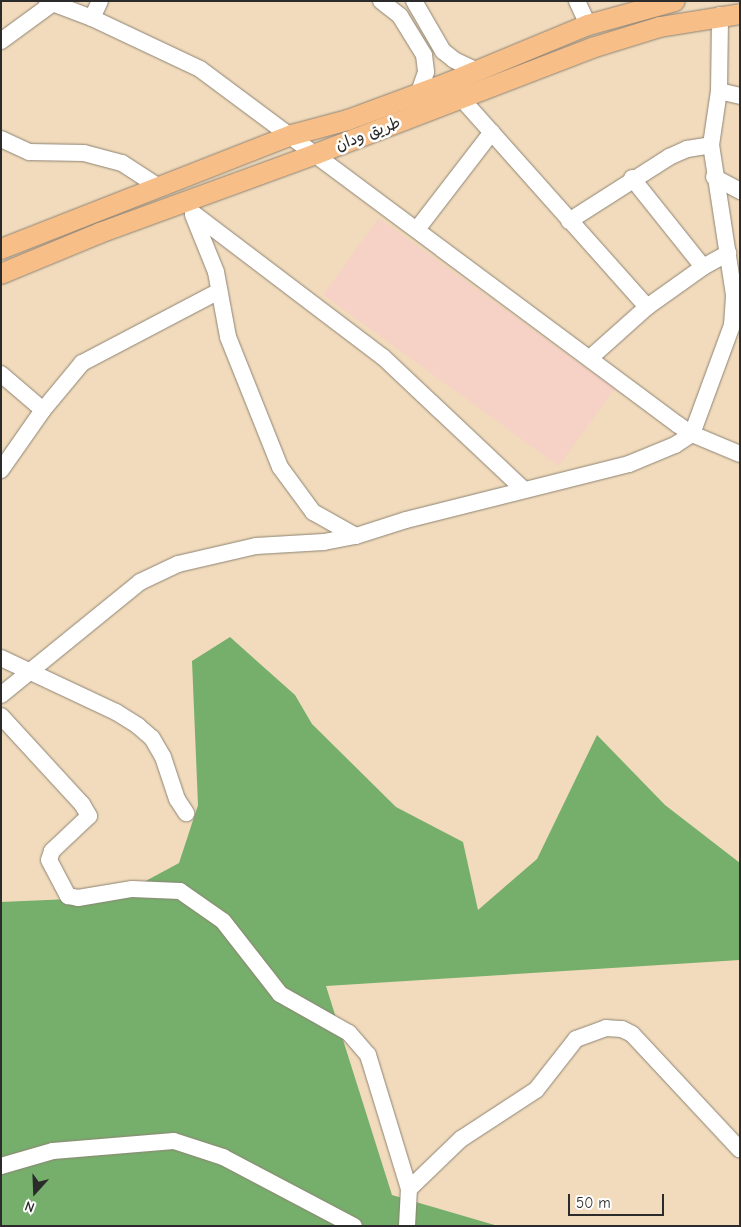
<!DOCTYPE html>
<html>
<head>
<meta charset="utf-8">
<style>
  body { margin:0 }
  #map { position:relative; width:741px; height:1227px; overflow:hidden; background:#f1dbbc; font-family:"Comic Neue","Playpen Sans Arabic",sans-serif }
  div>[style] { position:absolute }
  .built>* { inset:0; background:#f6d1c5; transform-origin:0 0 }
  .forest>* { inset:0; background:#76af6c }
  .roads { filter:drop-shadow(0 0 1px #8e8374) drop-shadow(0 0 1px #8e8374) }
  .minor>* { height:16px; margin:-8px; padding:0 8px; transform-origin:8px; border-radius:8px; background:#fff }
  .major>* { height:20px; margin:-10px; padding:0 10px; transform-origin:10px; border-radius:10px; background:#f7be88 }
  span { translate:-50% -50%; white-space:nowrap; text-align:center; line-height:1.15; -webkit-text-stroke:5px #fff; paint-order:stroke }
  .street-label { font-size:16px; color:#2b2b2b }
  .frame { position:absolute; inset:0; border:2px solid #2b2b2b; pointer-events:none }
  .north { position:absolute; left:10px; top:1167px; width:50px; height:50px; -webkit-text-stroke:4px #fff; paint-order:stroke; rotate:200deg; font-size:14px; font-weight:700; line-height:20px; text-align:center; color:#2b2b2b }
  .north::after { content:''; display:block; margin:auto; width:18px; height:22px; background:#2b2b2b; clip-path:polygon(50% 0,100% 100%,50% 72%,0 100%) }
  .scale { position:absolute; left:568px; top:1194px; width:96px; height:22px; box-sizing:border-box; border:2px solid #2b2b2b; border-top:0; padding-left:6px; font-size:15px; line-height:18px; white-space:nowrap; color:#2b2b2b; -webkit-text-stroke:4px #fff; paint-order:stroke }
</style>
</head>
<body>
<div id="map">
  <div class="built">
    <i style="left:379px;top:218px;width:291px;height:95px;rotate:36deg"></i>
  </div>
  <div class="forest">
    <i style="clip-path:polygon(230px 637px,295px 695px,312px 724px,396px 807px,463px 842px,478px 910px,537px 859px,597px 735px,665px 805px,740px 863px,740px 960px,326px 986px,392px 1195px,498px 1226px,1px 1226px,1px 902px,116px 897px,179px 863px,198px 805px,192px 661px)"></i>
  </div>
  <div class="roads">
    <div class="minor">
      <i style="left:47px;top:1px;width:48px;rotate:20.7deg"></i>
      <i style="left:92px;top:18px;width:119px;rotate:25.3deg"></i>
      <i style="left:200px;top:69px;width:595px;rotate:36.66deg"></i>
      <i style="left:677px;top:424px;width:18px;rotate:34deg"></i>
      <i style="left:692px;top:434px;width:52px;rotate:22.6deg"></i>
      <i style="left:381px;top:1px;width:24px;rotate:38deg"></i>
      <i style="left:400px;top:16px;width:46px;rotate:58.4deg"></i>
      <i style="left:424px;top:55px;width:17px;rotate:83deg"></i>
      <i style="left:426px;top:72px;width:24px;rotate:109deg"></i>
      <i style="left:414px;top:1px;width:58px;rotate:59.9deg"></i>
      <i style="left:443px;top:51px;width:14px;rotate:39deg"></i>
      <i style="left:454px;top:60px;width:26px;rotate:25deg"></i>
      <i style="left:577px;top:1px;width:26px;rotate:65deg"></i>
      <i style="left:92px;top:18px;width:19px;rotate:-65deg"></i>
      <i style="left:1px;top:41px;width:64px;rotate:-36.2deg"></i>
      <i style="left:719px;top:91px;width:22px;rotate:13deg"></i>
      <i style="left:461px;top:98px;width:280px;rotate:48.3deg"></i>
      <i style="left:1px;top:139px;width:31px;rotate:25deg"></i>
      <i style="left:29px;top:152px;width:55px;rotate:1deg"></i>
      <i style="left:84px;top:153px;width:39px;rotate:15deg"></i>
      <i style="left:122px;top:163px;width:44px;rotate:33deg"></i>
      <i style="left:714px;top:177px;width:30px;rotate:28deg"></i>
      <i style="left:632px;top:178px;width:114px;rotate:51.4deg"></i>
      <i style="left:193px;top:213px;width:238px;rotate:37.2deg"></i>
      <i style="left:383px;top:357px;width:194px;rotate:43.3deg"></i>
      <i style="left:193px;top:215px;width:61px;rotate:68deg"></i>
      <i style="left:216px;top:272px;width:66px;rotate:79.5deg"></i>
      <i style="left:228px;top:337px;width:140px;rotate:68.2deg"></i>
      <i style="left:280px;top:467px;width:56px;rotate:53.7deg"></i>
      <i style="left:313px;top:512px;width:49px;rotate:29.2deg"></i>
      <i style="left:569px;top:221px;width:119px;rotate:-32.6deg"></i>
      <i style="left:669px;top:157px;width:20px;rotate:-24deg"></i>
      <i style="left:687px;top:149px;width:24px;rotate:-9deg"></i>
      <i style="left:418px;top:228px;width:121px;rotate:-52.4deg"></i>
      <i style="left:590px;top:358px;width:76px;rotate:-41.8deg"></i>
      <i style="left:647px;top:307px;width:69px;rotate:-35.5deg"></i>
      <i style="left:703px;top:267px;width:29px;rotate:-29deg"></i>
      <i style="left:1px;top:374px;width:55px;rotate:40.6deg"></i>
      <i style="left:1px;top:470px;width:73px;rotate:-55deg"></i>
      <i style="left:43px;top:410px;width:61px;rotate:-50.3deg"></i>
      <i style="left:82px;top:363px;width:155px;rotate:-27.7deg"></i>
      <i style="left:1px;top:658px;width:127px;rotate:25.2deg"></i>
      <i style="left:116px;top:712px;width:26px;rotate:32deg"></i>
      <i style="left:138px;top:726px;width:18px;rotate:41deg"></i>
      <i style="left:152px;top:738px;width:22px;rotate:60deg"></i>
      <i style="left:163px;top:757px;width:44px;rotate:71.6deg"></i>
      <i style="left:177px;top:799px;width:17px;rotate:57deg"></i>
      <i style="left:1px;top:695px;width:179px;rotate:-39.1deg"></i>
      <i style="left:140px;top:582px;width:42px;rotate:-25.3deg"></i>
      <i style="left:178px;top:564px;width:80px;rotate:-13deg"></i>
      <i style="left:256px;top:546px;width:68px;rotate:-3.4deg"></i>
      <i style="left:324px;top:542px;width:33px;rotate:-11deg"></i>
      <i style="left:356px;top:536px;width:52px;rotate:-17.7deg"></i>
      <i style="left:406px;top:520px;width:230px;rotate:-14.1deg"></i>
      <i style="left:629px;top:464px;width:50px;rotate:-22.4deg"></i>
      <i style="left:675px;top:445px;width:20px;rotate:-33deg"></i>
      <i style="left:692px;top:434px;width:116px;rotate:-69.8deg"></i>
      <i style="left:732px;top:325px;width:30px;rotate:-86deg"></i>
      <i style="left:734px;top:295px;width:152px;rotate:-98.7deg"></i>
      <i style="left:711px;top:145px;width:55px;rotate:-81.6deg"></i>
      <i style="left:719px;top:91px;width:76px;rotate:-89.2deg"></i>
      <i style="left:1px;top:716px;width:120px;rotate:47.4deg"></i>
      <i style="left:82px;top:804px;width:14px;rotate:60deg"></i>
      <i style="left:89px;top:816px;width:51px;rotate:136.6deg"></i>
      <i style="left:52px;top:851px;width:9px;rotate:108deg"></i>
      <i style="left:49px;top:860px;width:41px;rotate:62.2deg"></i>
      <i style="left:68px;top:896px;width:10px;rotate:11deg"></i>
      <i style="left:78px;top:898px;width:55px;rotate:-9.5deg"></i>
      <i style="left:132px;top:889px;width:48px;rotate:2.4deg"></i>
      <i style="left:180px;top:891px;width:52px;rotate:34.9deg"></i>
      <i style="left:223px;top:921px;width:93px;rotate:52deg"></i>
      <i style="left:280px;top:994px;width:79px;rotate:29.5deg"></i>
      <i style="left:349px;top:1033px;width:29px;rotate:49deg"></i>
      <i style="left:368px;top:1055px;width:140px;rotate:73deg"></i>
      <i style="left:1px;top:1166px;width:54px;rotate:-16.1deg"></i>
      <i style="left:53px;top:1151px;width:121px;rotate:-4.7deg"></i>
      <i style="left:174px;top:1141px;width:52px;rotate:18.1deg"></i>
      <i style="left:223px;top:1157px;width:148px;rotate:27.8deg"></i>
      <i style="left:407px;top:1226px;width:37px;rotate:-87deg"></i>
      <i style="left:409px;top:1189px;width:72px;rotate:-43.9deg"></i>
      <i style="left:461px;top:1139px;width:90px;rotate:-33.2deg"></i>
      <i style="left:536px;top:1090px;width:65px;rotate:-51.9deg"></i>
      <i style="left:576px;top:1039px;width:32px;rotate:-20deg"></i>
      <i style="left:606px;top:1028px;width:16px;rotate:4deg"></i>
      <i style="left:622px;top:1029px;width:11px;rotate:27deg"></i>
      <i style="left:632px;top:1034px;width:158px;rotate:47deg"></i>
    </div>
    <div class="major">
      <i style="left:1px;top:249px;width:313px;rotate:-21.4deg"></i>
      <i style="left:292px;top:135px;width:58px;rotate:-15deg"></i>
      <i style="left:348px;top:120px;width:107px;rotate:-20.3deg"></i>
      <i style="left:448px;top:83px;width:152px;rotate:-22.5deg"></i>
      <i style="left:588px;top:25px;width:90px;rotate:-15.4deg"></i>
      <i style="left:1px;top:274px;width:107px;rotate:-22.5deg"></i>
      <i style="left:100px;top:233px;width:230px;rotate:-20.1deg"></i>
      <i style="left:316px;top:154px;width:296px;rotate:-21deg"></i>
      <i style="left:592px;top:48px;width:71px;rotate:-17.2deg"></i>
      <i style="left:660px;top:27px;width:81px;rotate:-9.2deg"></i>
    </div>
  </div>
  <div class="street-label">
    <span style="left:368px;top:134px;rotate:-21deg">طريق ودان</span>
  </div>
  <div class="frame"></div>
  <div class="north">N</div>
  <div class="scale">50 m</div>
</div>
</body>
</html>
